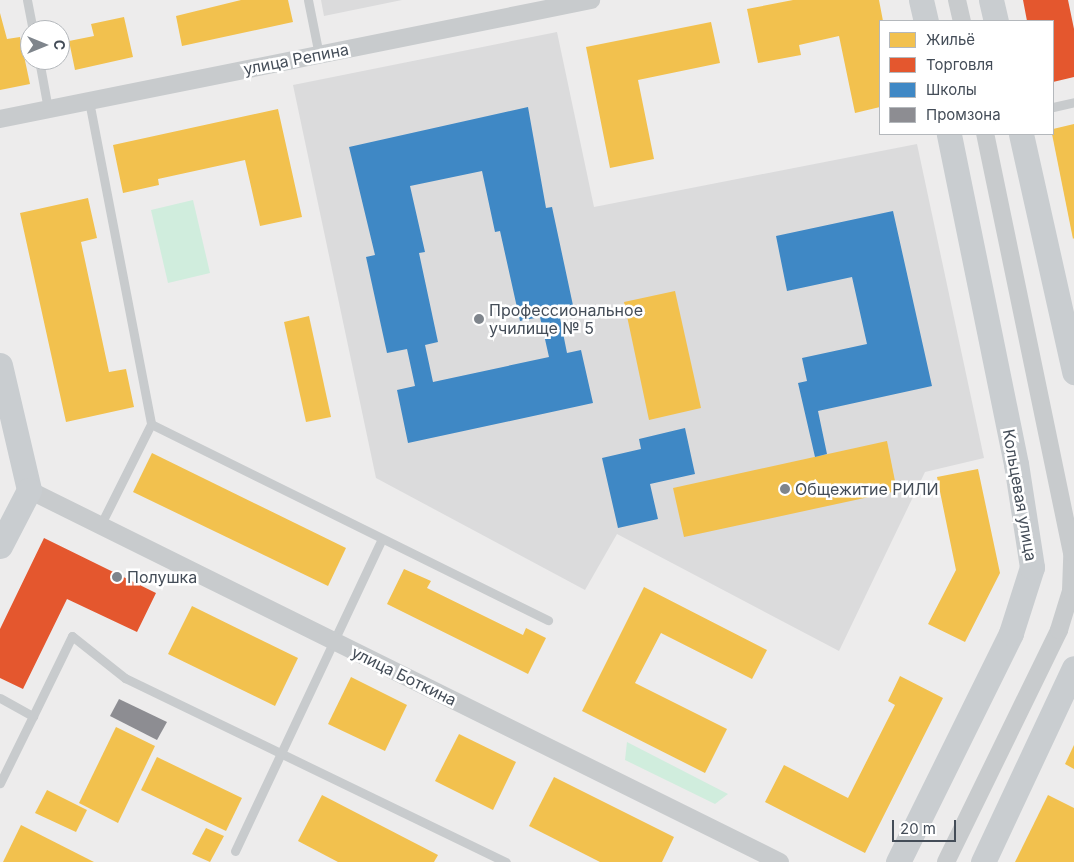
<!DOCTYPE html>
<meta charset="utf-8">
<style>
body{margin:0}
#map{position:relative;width:1074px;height:862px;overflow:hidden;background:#edecec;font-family:Inter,sans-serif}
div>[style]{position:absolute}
.education>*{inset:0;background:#dbdbdc}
.green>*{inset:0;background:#d0eddd}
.homes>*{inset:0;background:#f2c14e}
.shops>*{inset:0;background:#e4572e}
.schools>*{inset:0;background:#3f88c5}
.industry>*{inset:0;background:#8d8d92}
.lane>*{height:9px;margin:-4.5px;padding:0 4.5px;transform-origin:4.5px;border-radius:4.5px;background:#c8cbcd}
.street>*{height:18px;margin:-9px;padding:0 9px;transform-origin:9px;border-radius:9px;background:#c8cbcd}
.secondary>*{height:25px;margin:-12.5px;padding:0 12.5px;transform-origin:12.5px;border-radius:12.5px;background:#c9cdd0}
.dots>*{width:14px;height:14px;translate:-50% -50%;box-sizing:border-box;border:2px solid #fff;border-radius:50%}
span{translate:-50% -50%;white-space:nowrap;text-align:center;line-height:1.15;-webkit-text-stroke:5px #fff;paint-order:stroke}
.street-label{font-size:16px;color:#444d58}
.poi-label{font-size:16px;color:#444d58}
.left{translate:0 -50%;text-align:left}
.legend{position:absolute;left:879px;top:20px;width:175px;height:115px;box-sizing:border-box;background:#fff;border:1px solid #b4b8bc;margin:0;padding:6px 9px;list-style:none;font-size:15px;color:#444d58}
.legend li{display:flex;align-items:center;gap:10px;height:25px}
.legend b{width:25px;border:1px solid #b4b8bc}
.north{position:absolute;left:20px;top:20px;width:50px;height:50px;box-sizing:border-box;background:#fff;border:1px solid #b4b8bc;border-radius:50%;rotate:90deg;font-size:14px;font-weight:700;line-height:20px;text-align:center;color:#444d58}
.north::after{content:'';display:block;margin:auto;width:18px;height:22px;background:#7f858c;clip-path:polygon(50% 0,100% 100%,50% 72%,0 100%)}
.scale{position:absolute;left:892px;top:820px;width:64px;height:22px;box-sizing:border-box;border:2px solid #444d58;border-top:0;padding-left:6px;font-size:15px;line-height:18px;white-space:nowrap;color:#444d58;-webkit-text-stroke:4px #fff;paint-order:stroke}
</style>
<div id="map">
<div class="education">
<div style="clip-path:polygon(321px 0,402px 0,324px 16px)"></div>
<div style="clip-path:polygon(557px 32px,594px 207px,917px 144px,984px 458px,925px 472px,839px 651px,617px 534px,585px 590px,376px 478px,293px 85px)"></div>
</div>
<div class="green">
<div style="clip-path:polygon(193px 200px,210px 273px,168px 283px,151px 210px)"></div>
<div style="clip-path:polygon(627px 742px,728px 794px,715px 804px,625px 760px)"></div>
</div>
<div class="homes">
<div style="clip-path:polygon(241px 0,288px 0,293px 22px,182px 46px,176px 16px)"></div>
<div style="clip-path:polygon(793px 0,879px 0,883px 21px,880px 21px,880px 107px,855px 113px,839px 36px,799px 45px,801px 55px,758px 63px,747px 9px)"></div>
<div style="clip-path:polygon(0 13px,7px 39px,20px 37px,30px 84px,0 90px)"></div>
<div style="clip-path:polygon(124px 17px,133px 57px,75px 70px,69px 41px,94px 36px,91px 24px)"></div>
<div style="clip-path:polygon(711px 22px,720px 63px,638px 80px,654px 159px,610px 168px,586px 47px)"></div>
<div style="clip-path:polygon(278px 109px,302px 217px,260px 226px,245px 160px,158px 179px,159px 185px,123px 193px,113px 145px)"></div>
<div style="clip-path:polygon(1074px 124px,1074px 238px,1073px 239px,1052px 134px,1053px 129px)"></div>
<div style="clip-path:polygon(88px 198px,97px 238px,81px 242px,109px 372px,126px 369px,134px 407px,66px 422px,20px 213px)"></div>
<div style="clip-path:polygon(675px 291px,701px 408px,649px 420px,624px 302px)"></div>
<div style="clip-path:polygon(309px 316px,331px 417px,306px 422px,284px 322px)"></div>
<div style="clip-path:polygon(887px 441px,897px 491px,684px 537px,673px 488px)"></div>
<div style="clip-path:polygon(152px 453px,346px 548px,328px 586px,133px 492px)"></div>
<div style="clip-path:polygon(978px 469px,1000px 573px,965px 642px,928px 624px,956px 570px,937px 477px)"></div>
<div style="clip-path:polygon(404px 569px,431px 581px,427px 588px,523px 635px,526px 628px,546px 638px,528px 674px,387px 604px)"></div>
<div style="clip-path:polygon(644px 587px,767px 650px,752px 679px,661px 633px,635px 683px,727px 729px,705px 773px,582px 711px)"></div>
<div style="clip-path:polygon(192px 606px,298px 658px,275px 706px,168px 654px)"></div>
<div style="clip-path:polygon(900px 676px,943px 698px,865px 853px,765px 802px,784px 765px,848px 798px,895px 705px,888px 701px)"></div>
<div style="clip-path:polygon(351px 677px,407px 705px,385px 751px,328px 724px)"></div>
<div style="clip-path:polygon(116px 727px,155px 746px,118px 823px,79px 803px)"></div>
<div style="clip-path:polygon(459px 734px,516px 762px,493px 810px,435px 781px)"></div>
<div style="clip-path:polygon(1074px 745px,1074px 769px,1065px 764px)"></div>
<div style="clip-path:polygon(157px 757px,242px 798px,226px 831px,141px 790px)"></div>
<div style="clip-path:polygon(554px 777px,674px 837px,662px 862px,600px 862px,529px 826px)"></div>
<div style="clip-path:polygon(47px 790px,87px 810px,76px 832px,35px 813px)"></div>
<div style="clip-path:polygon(322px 795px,438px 855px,434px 862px,338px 862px,298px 841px)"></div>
<div style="clip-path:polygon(1048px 795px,1074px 808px,1074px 862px,1015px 862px)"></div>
<div style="clip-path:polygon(21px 825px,94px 862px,3px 862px)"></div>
<div style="clip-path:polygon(206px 828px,224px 836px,210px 862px,192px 854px)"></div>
</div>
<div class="shops">
<div style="clip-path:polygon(1023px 0,1068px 0,1074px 29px,1074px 77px,1053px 82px,1053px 21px,1027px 21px)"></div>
<div style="clip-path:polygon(44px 538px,156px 593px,137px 632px,67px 599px,23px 689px,0 678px,0 629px)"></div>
</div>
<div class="schools">
<div style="clip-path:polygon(evenodd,528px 107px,546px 208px,552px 207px,574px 310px,559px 313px,567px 353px,581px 350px,593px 403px,408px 443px,397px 390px,415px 386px,407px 349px,387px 353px,366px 257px,375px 255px,349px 147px,528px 107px,482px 171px,495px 232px,500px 231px,520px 321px,540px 317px,549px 357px,433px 382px,425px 345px,438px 342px,419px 253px,425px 252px,410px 186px,482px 171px)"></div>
<div style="clip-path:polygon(893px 211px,932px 386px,818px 411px,827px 454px,815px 457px,798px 383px,807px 381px,802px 358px,867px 344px,852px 277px,787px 291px,776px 236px)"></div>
<div style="clip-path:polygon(685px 428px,695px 474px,650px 484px,658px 519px,618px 528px,602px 458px,641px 449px,639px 439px)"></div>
</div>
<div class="industry">
<div style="clip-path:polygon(119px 699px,167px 722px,157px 740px,110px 716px)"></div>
</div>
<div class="lane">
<div style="left:27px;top:0;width:31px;rotate:79deg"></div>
<div style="left:308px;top:0;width:56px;rotate:78.7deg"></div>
<div style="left:39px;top:60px;width:50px;rotate:79.6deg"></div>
<div style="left:89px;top:101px;width:329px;rotate:79.1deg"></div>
<div style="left:1053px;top:107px;width:22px;rotate:-13deg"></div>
<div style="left:100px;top:526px;width:114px;rotate:-63.4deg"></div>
<div style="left:151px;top:424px;width:443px;rotate:26.3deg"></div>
<div style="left:0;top:698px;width:38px;rotate:29deg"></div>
<div style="left:33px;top:716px;width:75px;rotate:116.2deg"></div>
<div style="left:33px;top:716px;width:89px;rotate:-64deg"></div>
<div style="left:72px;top:636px;width:68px;rotate:38.4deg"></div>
<div style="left:125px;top:678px;width:423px;rotate:25.8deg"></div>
<div style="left:235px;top:851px;width:345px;rotate:-64.8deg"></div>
</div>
<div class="street">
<div style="left:957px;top:0;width:22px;rotate:77deg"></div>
<div style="left:0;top:119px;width:603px;rotate:-11.38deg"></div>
<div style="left:29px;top:490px;width:838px;rotate:26.35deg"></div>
<div style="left:946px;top:862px;width:258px;rotate:-64deg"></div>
<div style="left:1059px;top:630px;width:41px;rotate:-72.9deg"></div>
<div style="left:1071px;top:591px;width:38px;rotate:-88deg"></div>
<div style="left:1072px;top:553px;width:428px;rotate:-101.7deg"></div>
</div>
<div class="secondary">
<div style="left:921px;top:0;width:22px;rotate:77deg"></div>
<div style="left:991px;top:0;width:22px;rotate:77deg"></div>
<div style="left:1021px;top:134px;width:244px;rotate:77.4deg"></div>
<div style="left:0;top:365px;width:128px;rotate:76.9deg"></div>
<div style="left:29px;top:490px;width:63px;rotate:117.4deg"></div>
<div style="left:898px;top:862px;width:255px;rotate:-63.7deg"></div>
<div style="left:1011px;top:633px;width:69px;rotate:-72.3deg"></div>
<div style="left:1032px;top:567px;width:104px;rotate:-98.8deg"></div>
<div style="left:1016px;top:464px;width:337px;rotate:-101.5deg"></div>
<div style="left:983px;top:862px;width:214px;rotate:-64.9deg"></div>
</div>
<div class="dots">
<div style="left:479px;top:319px;background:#7f858c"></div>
<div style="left:785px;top:489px;background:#7f858c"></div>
<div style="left:117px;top:577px;background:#7f858c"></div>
</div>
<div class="street-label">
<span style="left:296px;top:59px;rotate:-11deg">улица Репина</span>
<span style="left:1020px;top:495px;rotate:80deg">Кольцевая улица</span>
<span style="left:404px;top:676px;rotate:26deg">улица Боткина</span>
</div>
<div class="poi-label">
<span class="left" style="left:489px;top:319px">Профессиональное<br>училище № 5</span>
<span class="left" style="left:795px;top:489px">Общежитие РИЛИ</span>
<span class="left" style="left:127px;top:577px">Полушка</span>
</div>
<ul class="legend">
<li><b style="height:14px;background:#f2c14e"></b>Жильё</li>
<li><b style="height:14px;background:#e4572e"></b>Торговля</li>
<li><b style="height:14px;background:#3f88c5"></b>Школы</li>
<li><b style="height:14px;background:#8d8d92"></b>Промзона</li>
</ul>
<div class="north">С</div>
<div class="scale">20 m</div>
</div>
